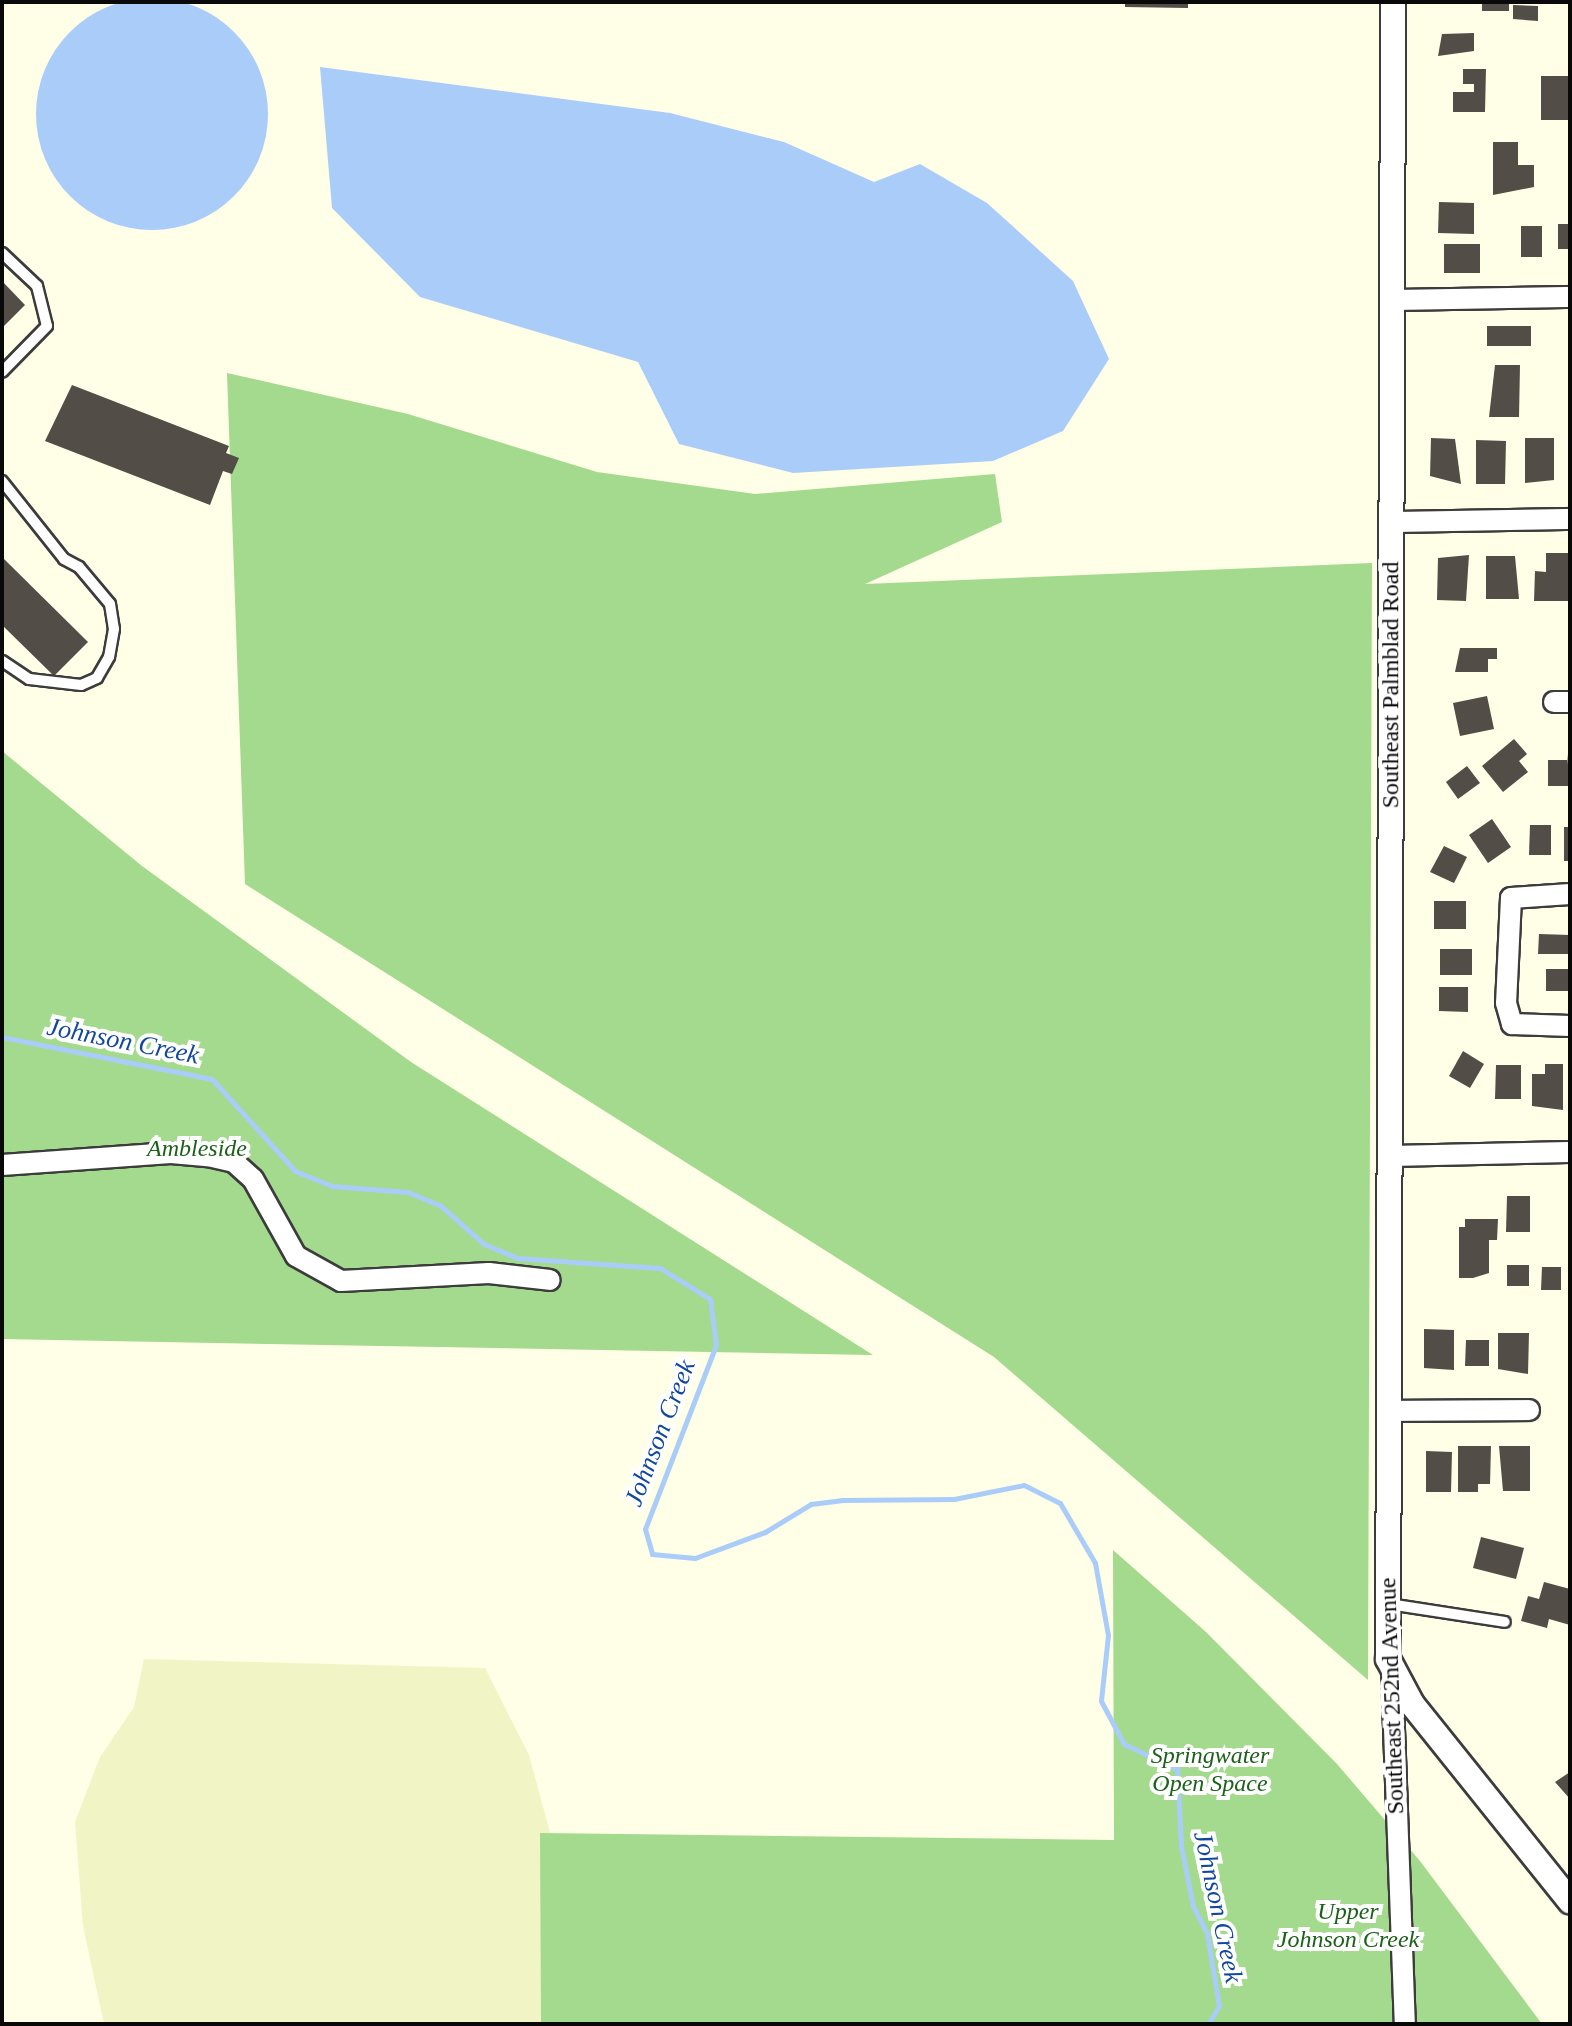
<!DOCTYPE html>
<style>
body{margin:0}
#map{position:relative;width:1572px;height:2026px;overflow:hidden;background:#fffee6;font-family:Georgia,serif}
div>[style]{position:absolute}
.farmland>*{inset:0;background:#f1f5c6}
.forest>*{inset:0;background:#a3da8e}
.water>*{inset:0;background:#a9cdf8}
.round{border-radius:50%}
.stream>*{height:5px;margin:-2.5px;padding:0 2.5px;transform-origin:2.5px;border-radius:2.5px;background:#a9cdf8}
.building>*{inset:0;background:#524d46}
.roads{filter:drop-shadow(2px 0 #3c3c3c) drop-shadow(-2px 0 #3c3c3c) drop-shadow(0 2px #3c3c3c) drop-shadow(0 -2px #3c3c3c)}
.service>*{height:10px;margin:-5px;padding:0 5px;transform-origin:5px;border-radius:5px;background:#fff}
.minor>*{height:20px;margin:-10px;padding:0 10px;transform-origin:10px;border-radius:10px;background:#fff}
.tertiary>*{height:24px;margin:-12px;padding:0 12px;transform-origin:12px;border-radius:12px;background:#fff}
span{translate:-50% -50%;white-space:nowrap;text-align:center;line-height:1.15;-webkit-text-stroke:8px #fff;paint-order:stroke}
.street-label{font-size:24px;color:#090909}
.park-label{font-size:24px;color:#1c6119;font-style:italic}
.water-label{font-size:26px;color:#11479d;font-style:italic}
.frame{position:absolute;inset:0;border:4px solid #090909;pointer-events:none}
</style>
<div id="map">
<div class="farmland">
<div style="clip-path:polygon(144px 1659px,485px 1668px,529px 1755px,567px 1895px,565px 2024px,104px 2024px,83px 1926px,75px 1822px,100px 1757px,134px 1707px)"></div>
</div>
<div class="forest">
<div style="clip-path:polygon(227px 373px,408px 414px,597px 472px,755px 494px,995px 474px,1002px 522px,865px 584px,1372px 563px,1368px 1680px,994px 1357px,245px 884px)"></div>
<div style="clip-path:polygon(2px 751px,142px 866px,411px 1062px,873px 1355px,2px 1339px)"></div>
<div style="clip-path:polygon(1113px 1550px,1206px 1632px,1337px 1764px,1420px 1861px,1542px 2024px,541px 2024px,540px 1833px,1114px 1840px)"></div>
</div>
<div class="water">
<div class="round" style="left:36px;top:-2px;width:232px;height:232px"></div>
<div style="clip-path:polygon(320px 67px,670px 113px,784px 142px,874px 182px,920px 164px,987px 203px,1073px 281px,1109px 359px,1063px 431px,993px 461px,793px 473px,679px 444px,638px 362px,420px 297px,332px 208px)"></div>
</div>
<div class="stream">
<div style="left:2px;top:1037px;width:214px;rotate:11.3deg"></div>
<div style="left:212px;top:1079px;width:124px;rotate:47.9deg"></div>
<div style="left:295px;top:1171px;width:40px;rotate:22deg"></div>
<div style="left:332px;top:1186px;width:76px;rotate:4.5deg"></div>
<div style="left:408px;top:1192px;width:36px;rotate:23deg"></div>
<div style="left:441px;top:1206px;width:57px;rotate:41.5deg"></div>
<div style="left:484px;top:1244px;width:36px;rotate:23deg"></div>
<div style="left:517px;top:1258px;width:143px;rotate:4deg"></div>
<div style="left:660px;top:1268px;width:59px;rotate:31.8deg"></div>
<div style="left:710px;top:1299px;width:46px;rotate:82.6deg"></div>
<div style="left:716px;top:1345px;width:197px;rotate:111.1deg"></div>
<div style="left:645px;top:1529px;width:26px;rotate:74deg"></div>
<div style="left:652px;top:1554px;width:43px;rotate:5.3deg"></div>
<div style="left:695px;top:1558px;width:75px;rotate:-20.4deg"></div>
<div style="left:765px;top:1532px;width:54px;rotate:-31.3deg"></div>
<div style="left:811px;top:1504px;width:32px;rotate:-7deg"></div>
<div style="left:843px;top:1500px;width:111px;rotate:-0.5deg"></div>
<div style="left:954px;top:1499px;width:71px;rotate:-11.3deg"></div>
<div style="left:1024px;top:1485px;width:40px;rotate:26.6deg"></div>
<div style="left:1060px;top:1503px;width:69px;rotate:59.7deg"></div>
<div style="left:1095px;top:1563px;width:73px;rotate:79.8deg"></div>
<div style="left:1108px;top:1635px;width:66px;rotate:96.1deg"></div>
<div style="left:1101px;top:1701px;width:49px;rotate:61.9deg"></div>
<div style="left:1124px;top:1744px;width:59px;rotate:25.3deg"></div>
<div style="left:1177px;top:1769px;width:77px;rotate:87deg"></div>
<div style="left:1181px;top:1846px;width:61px;rotate:78.7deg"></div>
<div style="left:1193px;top:1906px;width:31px;rotate:63deg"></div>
<div style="left:1207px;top:1934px;width:73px;rotate:80.5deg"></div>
<div style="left:1219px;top:2006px;width:21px;rotate:121deg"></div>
</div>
<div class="building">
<div style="clip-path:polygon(1125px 2px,1188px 2px,1188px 8px,1125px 7px)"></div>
<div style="clip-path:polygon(1482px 2px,1509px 2px,1509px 11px,1482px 11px)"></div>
<div style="clip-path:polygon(1513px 5px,1538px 6px,1538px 21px,1513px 19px)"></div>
<div style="clip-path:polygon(1474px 33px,1474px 51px,1438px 56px,1442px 34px)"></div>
<div style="clip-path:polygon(1463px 69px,1486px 69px,1485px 112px,1453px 112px,1453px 92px,1474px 92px,1474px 84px,1463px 84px)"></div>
<div style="clip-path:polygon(1541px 76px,1570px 76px,1570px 120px,1541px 120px)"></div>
<div style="clip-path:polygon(1493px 142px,1518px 142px,1518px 165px,1534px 165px,1534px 187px,1493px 195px)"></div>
<div style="clip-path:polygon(1439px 202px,1474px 203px,1474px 234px,1438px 233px)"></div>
<div style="clip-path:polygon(1558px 224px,1570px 224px,1570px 249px,1558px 249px)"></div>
<div style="clip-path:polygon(1521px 226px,1542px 226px,1542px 257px,1521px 257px)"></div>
<div style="clip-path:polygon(1444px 244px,1480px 244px,1480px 273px,1444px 273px)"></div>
<div style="clip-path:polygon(2px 281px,25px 305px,2px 328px)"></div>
<div style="clip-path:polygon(1487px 326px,1531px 326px,1531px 346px,1487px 346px)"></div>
<div style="clip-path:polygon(1495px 365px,1520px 365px,1519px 417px,1489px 417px)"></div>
<div style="clip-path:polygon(72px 385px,229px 446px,226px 453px,239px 458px,232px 474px,223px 471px,210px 505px,45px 441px)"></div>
<div style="clip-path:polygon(1431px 438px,1455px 439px,1461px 484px,1430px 476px)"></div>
<div style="clip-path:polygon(1525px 438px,1554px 438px,1554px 480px,1525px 483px)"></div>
<div style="clip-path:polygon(1476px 440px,1506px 441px,1505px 484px,1476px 484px)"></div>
<div style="clip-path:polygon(1546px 553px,1568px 553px,1568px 601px,1534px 601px,1535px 571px,1546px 572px)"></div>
<div style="clip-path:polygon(1469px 555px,1466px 601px,1437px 600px,1438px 558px)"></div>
<div style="clip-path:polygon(1486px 556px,1515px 556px,1519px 599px,1486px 599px)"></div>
<div style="clip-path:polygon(2px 557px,88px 642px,54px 676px,2px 625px)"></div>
<div style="clip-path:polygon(1460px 648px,1497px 648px,1497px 659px,1488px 659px,1488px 672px,1455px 672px)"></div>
<div style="clip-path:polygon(1487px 696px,1494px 729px,1460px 736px,1453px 703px)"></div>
<div style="clip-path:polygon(1514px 739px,1527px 754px,1519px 761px,1528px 772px,1503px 792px,1482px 766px)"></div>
<div style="clip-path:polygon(1567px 754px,1570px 786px,1548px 786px,1548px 760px,1567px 760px)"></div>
<div style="clip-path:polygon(1467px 766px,1480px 783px,1458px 799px,1446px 782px)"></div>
<div style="clip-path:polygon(1492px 819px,1511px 847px,1488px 863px,1469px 835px)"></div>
<div style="clip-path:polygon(1530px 825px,1551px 825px,1551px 855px,1529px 855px)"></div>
<div style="clip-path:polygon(1564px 827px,1570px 827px,1570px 861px,1564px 861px)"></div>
<div style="clip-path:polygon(1444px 846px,1467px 857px,1454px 883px,1430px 872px)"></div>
<div style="clip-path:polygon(1434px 901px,1466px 901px,1466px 929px,1434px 929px)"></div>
<div style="clip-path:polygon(1539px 934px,1570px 935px,1570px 954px,1538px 954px)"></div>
<div style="clip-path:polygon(1440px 949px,1472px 949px,1472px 975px,1440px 975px)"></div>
<div style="clip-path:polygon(1546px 969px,1570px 969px,1570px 991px,1546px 991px)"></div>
<div style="clip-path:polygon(1439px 987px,1468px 987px,1468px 1012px,1439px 1011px)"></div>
<div style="clip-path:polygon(1463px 1051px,1484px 1064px,1470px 1088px,1449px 1076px)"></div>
<div style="clip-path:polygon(1545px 1064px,1563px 1064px,1563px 1110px,1532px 1106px,1532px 1074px,1545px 1074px)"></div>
<div style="clip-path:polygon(1496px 1065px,1521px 1065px,1521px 1099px,1495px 1099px)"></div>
<div style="clip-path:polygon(1507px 1196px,1530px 1196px,1530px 1232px,1506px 1232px)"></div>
<div style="clip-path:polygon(1465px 1219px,1498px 1219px,1497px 1240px,1489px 1240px,1489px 1273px,1473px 1278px,1459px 1278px,1459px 1227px,1465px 1227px)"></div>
<div style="clip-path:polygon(1507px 1265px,1529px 1265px,1529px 1286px,1507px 1286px)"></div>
<div style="clip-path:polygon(1542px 1267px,1561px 1267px,1561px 1290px,1541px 1290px)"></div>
<div style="clip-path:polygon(1424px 1329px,1454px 1330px,1454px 1370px,1424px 1368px)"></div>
<div style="clip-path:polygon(1498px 1333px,1529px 1333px,1528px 1374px,1498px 1369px)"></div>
<div style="clip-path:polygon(1466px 1340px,1489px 1340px,1489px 1366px,1465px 1366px)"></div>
<div style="clip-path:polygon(1458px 1446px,1491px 1446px,1490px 1484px,1478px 1484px,1478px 1492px,1458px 1492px)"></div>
<div style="clip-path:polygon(1499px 1446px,1530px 1446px,1530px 1491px,1503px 1491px)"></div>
<div style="clip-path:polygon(1426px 1451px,1452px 1452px,1451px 1492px,1426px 1492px)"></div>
<div style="clip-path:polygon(1481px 1537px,1524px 1548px,1516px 1579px,1473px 1568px)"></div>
<div style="clip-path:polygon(1544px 1582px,1570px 1589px,1570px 1625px,1549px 1619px,1547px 1628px,1521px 1621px,1528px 1596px,1539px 1599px)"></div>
<div style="clip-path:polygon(1570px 1772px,1570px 1799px,1555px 1782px)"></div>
</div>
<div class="roads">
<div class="service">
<div style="left:2px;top:253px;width:48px;rotate:43.3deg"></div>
<div style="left:37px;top:286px;width:41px;rotate:76deg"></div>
<div style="left:47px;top:326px;width:64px;rotate:134.4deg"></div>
<div style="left:2px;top:481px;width:100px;rotate:51.5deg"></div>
<div style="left:64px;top:559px;width:17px;rotate:28deg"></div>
<div style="left:79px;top:567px;width:48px;rotate:50deg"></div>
<div style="left:110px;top:604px;width:25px;rotate:81deg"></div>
<div style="left:114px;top:629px;width:28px;rotate:100deg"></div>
<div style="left:109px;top:657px;width:24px;rotate:120deg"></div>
<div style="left:97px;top:678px;width:17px;rotate:156deg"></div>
<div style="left:81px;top:685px;width:52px;rotate:-173.4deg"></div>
<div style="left:29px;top:679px;width:32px;rotate:-146deg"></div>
<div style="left:1389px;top:1604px;width:117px;rotate:8.8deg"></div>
</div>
<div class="minor">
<div style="left:1391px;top:300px;width:179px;rotate:-1deg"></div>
<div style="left:1391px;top:522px;width:179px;rotate:-1deg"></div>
<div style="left:1554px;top:702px;width:16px"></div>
<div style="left:1570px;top:894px;width:59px;rotate:176.1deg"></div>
<div style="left:1511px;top:898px;width:105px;rotate:92.7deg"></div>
<div style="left:1506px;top:1003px;width:22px;rotate:74deg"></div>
<div style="left:1512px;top:1024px;width:58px;rotate:2deg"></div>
<div style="left:1390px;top:1156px;width:180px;rotate:-1.3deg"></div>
<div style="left:2px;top:1165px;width:169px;rotate:-4.1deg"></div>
<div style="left:171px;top:1153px;width:37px;rotate:5deg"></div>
<div style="left:208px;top:1156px;width:27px;rotate:13deg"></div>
<div style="left:234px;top:1162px;width:25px;rotate:42deg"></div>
<div style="left:253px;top:1179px;width:88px;rotate:60.8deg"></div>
<div style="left:296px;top:1256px;width:51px;rotate:29.1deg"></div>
<div style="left:341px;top:1281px;width:148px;rotate:-3.1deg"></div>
<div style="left:489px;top:1273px;width:61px;rotate:6.5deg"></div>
<div style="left:1387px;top:1411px;width:142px;rotate:-0.4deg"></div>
<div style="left:1392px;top:1674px;width:350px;rotate:87.9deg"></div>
</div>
<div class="tertiary">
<div style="left:1393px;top:2px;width:1657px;rotate:90.17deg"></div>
<div style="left:1388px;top:1659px;width:51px;rotate:61.9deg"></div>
<div style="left:1412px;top:1704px;width:253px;rotate:51.3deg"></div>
</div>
</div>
<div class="street-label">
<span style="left:1391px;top:685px;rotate:-90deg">Southeast Palmblad Road</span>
<span style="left:1392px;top:1696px;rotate:-92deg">Southeast 252nd Avenue</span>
</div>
<div class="park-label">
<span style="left:197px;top:1149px">Ambleside</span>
<span style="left:1210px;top:1770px">Springwater<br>Open Space</span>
<span style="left:1348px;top:1926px">Upper<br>Johnson Creek</span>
</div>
<div class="water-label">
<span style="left:123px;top:1041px;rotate:11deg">Johnson Creek</span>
<span style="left:660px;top:1433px;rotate:-69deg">Johnson Creek</span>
<span style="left:1218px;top:1907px;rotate:78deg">Johnson Creek</span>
</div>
<div class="frame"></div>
</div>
